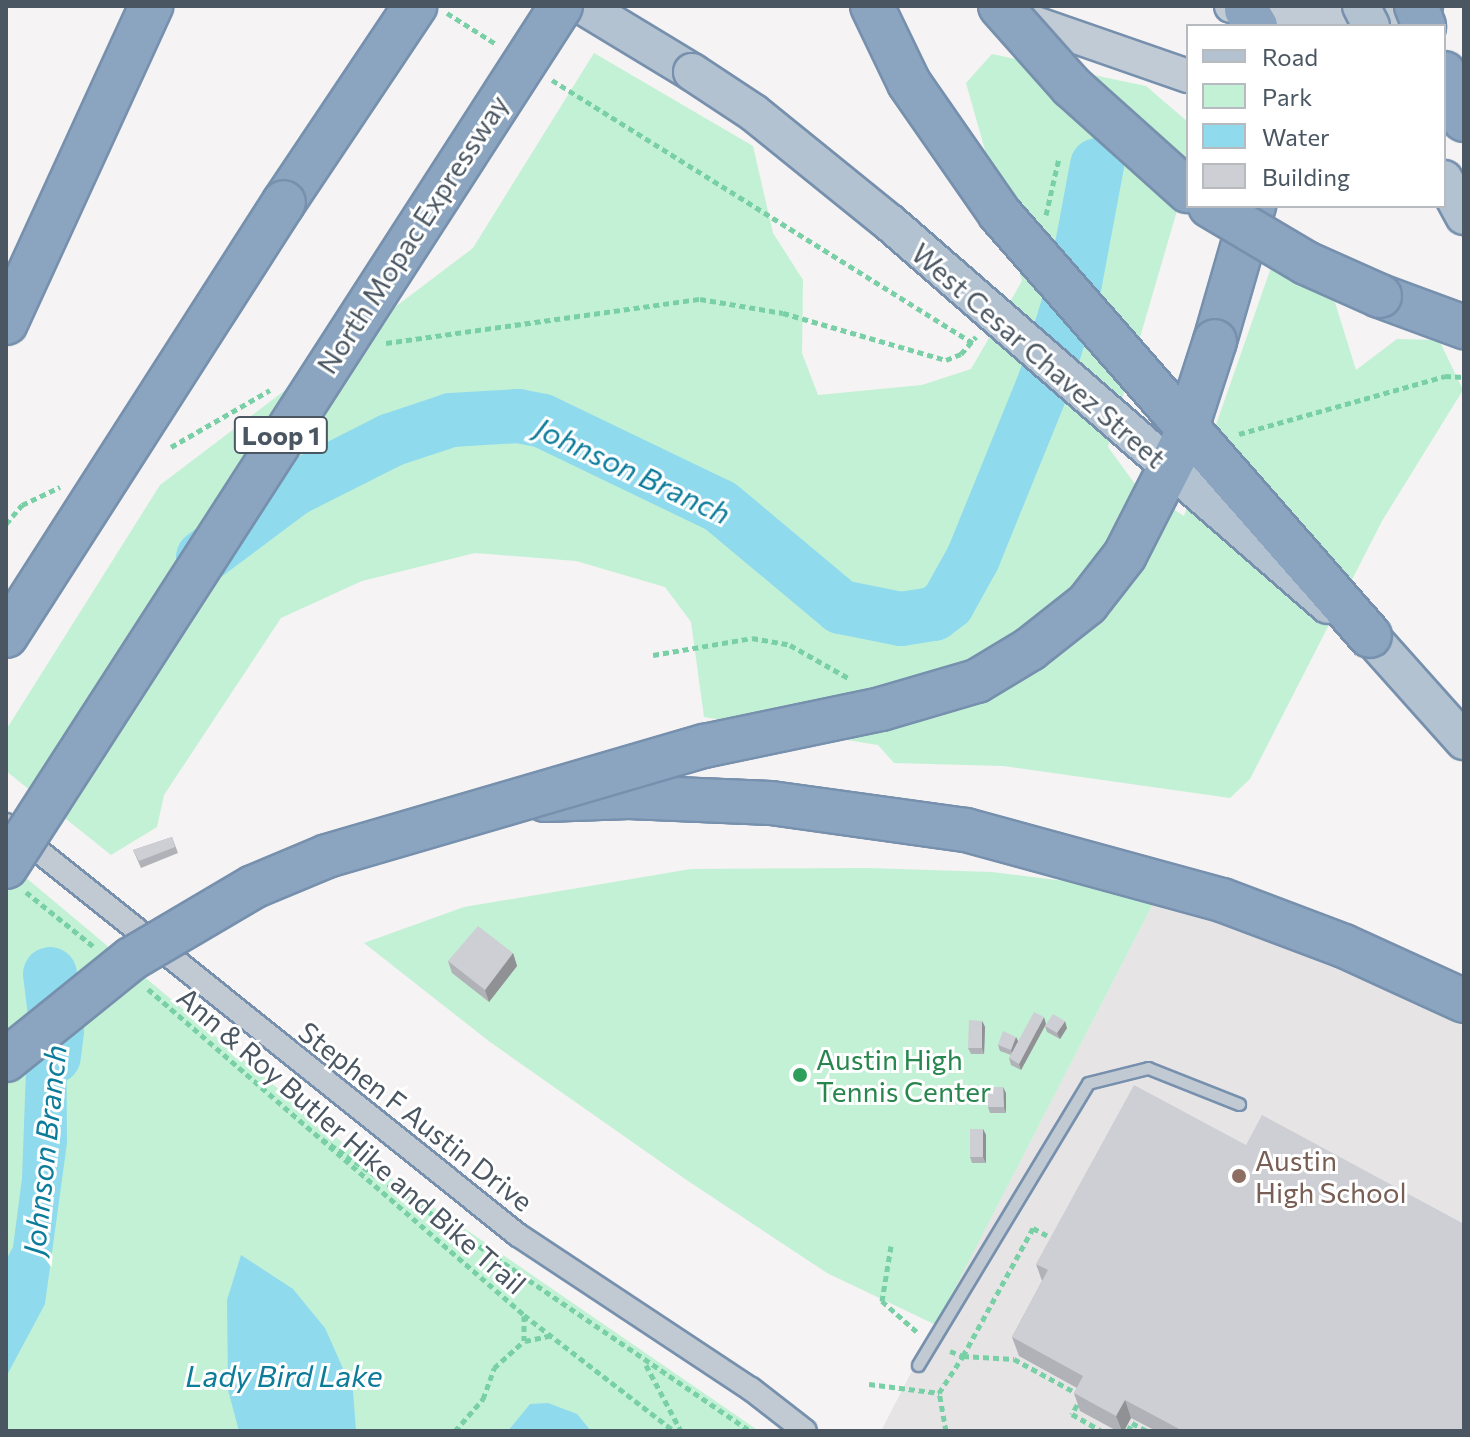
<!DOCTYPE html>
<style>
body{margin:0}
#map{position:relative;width:1470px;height:1437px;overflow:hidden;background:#f5f3f3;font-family:Commissioner,sans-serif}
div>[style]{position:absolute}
.education>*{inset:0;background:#e6e4e5}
.green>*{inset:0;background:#c3f1d5}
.water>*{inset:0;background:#90daee}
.river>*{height:54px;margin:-27px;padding:0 27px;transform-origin:27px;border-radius:27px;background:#90daee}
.path>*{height:5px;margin-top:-2.5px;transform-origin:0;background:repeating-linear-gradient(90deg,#7ad0a6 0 6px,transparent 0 10px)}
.roads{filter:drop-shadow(2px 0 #7690ad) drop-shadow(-2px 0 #7690ad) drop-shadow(0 2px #7690ad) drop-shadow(0 -2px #7690ad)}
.service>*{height:11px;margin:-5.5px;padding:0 5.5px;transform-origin:5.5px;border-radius:5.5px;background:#c1cad2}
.minor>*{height:22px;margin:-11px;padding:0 11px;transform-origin:11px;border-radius:11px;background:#c1cad2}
.secondary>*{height:32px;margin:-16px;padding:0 16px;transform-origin:16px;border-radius:16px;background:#c1cbd6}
.primary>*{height:36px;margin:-18px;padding:0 18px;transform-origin:18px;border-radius:18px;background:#b3c2d1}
.motorway>*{height:42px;margin:-21px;padding:0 21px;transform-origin:21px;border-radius:21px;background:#8ba5c1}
.bridges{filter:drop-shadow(2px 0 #7690ad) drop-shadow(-2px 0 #7690ad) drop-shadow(0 2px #7690ad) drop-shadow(0 -2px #7690ad)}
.primary-bridge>*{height:36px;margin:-18px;padding:0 18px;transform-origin:18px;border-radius:18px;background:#b3c2d1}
.motorway-bridge>*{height:42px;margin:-21px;padding:0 21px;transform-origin:21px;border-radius:21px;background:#8ba5c1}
.wall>*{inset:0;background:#b0b2b7}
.shaded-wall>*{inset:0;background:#909195}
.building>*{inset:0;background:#cdcfd5}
.dots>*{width:22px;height:22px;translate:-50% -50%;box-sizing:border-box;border:4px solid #fff;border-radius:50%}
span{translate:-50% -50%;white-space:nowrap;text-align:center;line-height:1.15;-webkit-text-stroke:6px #fff;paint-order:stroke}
.shield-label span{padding:2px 6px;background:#fff;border:2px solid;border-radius:6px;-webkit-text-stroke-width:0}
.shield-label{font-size:26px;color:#4a5661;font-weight:700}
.street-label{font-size:28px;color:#4a5661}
.leisure-label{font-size:28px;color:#27864d}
.left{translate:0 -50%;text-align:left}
.education-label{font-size:28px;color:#785e54}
.water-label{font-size:30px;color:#0c7c9b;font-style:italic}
.frame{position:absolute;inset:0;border:8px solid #4a5661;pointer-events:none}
.legend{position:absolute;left:1186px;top:24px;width:260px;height:184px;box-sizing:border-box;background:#fff;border:2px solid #b7bbc0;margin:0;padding:10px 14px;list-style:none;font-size:24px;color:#4a5661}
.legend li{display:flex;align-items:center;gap:16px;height:40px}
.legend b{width:40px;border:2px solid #b7bbc0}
</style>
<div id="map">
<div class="education">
<div style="clip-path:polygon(1155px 900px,1390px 987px,1464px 1026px,1464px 1431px,881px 1431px)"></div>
</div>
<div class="green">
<div style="clip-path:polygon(594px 53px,753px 146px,773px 233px,803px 280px,802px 353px,818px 395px,922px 385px,971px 369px,1022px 281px,966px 83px,992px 54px,1146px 86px,1188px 122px,1188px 173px,1108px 447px,1135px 484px,1184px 516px,1273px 262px,1333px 296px,1356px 370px,1397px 339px,1439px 340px,1463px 390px,1382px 521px,1250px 779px,1230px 798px,1003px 766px,894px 763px,878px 745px,704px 717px,691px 622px,665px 587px,576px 561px,475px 553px,362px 581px,281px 618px,164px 795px,157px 827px,111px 855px,6px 771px,6px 730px,160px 485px,473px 248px)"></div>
<div style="clip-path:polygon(6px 861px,356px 1154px,759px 1431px,6px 1431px)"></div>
<div style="clip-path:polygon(868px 868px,992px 872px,1098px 885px,1155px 900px,936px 1325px,827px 1273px,688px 1181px,490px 1042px,364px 943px,464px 907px,691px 869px)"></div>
</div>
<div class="water">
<div style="clip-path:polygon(43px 984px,66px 987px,67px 1143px,45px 1304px,6px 1377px,6px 1260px,13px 1247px,22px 1178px,28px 1016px)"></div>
<div style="clip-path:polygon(241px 1255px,293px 1289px,325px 1328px,353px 1391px,356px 1431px,239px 1431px,228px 1390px,227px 1300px)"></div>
<div style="clip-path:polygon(548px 1403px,577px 1414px,591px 1431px,508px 1431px,530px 1404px)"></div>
</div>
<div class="river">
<div style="left:203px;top:557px;width:114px;rotate:-36.8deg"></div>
<div style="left:294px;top:489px;width:109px;rotate:-26.8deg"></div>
<div style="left:391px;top:440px;width:63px;rotate:-18.4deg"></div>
<div style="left:451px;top:420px;width:67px;rotate:-3.4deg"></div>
<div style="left:518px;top:416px;width:25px;rotate:11deg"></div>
<div style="left:543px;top:421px;width:196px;rotate:25.7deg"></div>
<div style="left:720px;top:506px;width:158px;rotate:39.9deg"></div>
<div style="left:841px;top:607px;width:61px;rotate:11.3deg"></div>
<div style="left:901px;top:619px;width:33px;rotate:-9deg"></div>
<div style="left:934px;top:614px;width:18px;rotate:-38deg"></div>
<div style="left:948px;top:603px;width:51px;rotate:-60.9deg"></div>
<div style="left:973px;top:558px;width:194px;rotate:-67.9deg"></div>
<div style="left:1046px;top:378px;width:99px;rotate:-73deg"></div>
<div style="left:1075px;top:283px;width:120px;rotate:-79.4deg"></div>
<div style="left:50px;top:974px;width:57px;rotate:83deg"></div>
<div style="left:57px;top:1031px;width:26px;rotate:97deg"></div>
</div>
<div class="path">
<div style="left:447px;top:13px;width:58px;rotate:32.3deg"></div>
<div style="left:552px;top:80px;width:498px;rotate:32deg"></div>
<div style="left:1046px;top:215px;width:58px;rotate:-77.2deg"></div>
<div style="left:386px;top:343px;width:317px;rotate:-8deg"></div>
<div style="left:700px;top:299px;width:84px;rotate:9.6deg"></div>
<div style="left:783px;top:313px;width:170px;rotate:16.1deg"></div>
<div style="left:946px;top:360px;width:16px;rotate:-22deg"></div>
<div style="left:961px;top:354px;width:23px;rotate:-49deg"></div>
<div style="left:1239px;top:434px;width:214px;rotate:-15.7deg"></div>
<div style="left:1445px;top:376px;width:19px;rotate:3deg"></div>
<div style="left:171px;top:447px;width:114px;rotate:-29.9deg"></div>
<div style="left:6px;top:524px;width:25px;rotate:-50deg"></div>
<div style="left:22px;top:505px;width:42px;rotate:-25.3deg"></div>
<div style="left:653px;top:655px;width:100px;rotate:-9.7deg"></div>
<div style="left:752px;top:638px;width:39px;rotate:10deg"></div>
<div style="left:790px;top:645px;width:69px;rotate:29.5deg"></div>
<div style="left:26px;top:892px;width:86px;rotate:38.9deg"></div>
<div style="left:148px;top:989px;width:498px;rotate:40.9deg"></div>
<div style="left:524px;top:1315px;width:190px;rotate:37.7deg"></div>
<div style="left:322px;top:1139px;width:518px;rotate:34.3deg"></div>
<div style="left:891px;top:1246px;width:56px;rotate:99.3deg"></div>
<div style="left:882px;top:1301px;width:47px;rotate:41.5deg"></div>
<div style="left:525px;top:1341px;width:25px;rotate:-12deg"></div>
<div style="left:950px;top:1351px;width:14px;rotate:21deg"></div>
<div style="left:963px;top:1356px;width:146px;rotate:-61.3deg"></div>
<div style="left:1033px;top:1228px;width:26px;rotate:28deg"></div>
<div style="left:646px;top:1365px;width:75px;rotate:62.1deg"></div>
<div style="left:869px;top:1384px;width:71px;rotate:7.3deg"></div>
<div style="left:455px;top:1431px;width:43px;rotate:-48.8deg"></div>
<div style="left:483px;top:1399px;width:33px;rotate:-70deg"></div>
<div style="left:494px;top:1368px;width:40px;rotate:-42deg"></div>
<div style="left:524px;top:1341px;width:25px;rotate:-90deg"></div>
<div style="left:946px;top:1431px;width:39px;rotate:-100deg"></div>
<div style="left:939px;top:1393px;width:44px;rotate:-57deg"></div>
<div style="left:963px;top:1356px;width:51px;rotate:3.4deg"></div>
<div style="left:1014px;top:1359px;width:77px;rotate:28.6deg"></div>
<div style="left:1082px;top:1396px;width:21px;rotate:119deg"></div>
<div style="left:1072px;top:1414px;width:34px;rotate:30deg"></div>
<div style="left:1128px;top:1431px;width:9px;rotate:-63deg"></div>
<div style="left:1132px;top:1423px;width:17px;rotate:28deg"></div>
</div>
<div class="roads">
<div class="service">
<div style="left:918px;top:1365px;width:329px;rotate:-58.9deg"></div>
<div style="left:1088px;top:1083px;width:62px;rotate:-14deg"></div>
<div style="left:1148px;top:1068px;width:98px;rotate:21.6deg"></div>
</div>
<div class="minor">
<div style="left:6px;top:825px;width:656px;rotate:38.69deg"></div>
<div style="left:518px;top:1235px;width:279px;rotate:33.5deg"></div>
<div style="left:751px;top:1389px;width:68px;rotate:37.9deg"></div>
</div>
<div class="secondary">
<div style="left:1231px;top:6px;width:119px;rotate:5.3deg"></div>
<div style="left:1349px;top:17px;width:78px;rotate:-8.1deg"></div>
<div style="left:1004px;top:12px;width:195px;rotate:19.2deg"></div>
</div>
<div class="primary">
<div style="left:583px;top:6px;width:127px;rotate:31.2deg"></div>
<div style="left:1370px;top:636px;width:141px;rotate:48.2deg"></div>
</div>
<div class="motorway">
<div style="left:1246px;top:10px;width:19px;rotate:58deg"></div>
<div style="left:1444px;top:73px;width:51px;rotate:66.9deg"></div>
<div style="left:284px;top:202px;width:236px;rotate:-56.2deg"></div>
<div style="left:1380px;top:296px;width:90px;rotate:20.3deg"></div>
<div style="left:6px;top:323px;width:349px;rotate:-65.4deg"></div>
<div style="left:1215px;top:341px;width:141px;rotate:-73.9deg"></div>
<div style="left:545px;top:800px;width:84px;rotate:-2deg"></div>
<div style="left:629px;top:797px;width:142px;rotate:2.4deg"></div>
<div style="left:771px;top:803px;width:197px;rotate:7.9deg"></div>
<div style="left:966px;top:830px;width:265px;rotate:15.3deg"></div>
<div style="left:1222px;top:900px;width:130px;rotate:20.7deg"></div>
<div style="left:1344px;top:946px;width:132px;rotate:24.6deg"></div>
</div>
</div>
<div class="bridges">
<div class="primary-bridge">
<div style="left:1361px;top:6px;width:22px;rotate:63deg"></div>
<div style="left:692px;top:72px;width:74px;rotate:33.5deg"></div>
<div style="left:754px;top:113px;width:175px;rotate:39deg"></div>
<div style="left:890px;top:223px;width:581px;rotate:41.09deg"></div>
<div style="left:1444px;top:179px;width:42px;rotate:61.6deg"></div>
</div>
<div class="motorway-bridge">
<div style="left:872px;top:6px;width:85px;rotate:64.3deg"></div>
<div style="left:909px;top:83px;width:160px;rotate:55.2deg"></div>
<div style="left:1000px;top:214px;width:561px;rotate:48.76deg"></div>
<div style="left:1000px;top:6px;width:108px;rotate:48.4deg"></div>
<div style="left:1072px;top:87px;width:156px;rotate:41.9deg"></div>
<div style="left:1416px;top:6px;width:22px;rotate:68deg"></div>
<div style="left:1210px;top:206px;width:112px;rotate:30.7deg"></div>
<div style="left:1306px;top:263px;width:81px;rotate:24deg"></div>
<div style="left:6px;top:636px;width:515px;rotate:-57.36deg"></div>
<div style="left:6px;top:867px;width:1024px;rotate:-57.19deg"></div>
<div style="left:6px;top:1060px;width:161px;rotate:-38.9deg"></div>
<div style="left:131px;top:959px;width:142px;rotate:-30.5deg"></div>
<div style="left:253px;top:887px;width:80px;rotate:-22.7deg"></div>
<div style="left:327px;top:856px;width:393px;rotate:-16.3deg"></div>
<div style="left:704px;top:746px;width:181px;rotate:-11.8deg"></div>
<div style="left:881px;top:709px;width:100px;rotate:-16.3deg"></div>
<div style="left:977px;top:681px;width:62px;rotate:-31.1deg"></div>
<div style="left:1030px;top:649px;width:73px;rotate:-38.3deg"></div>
<div style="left:1087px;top:604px;width:62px;rotate:-52.2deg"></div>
<div style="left:1125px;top:555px;width:126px;rotate:-63deg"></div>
<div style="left:1182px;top:443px;width:107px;rotate:-72.1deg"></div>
</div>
</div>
<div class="wall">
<div style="clip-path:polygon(172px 837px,178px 853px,141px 868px,133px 850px)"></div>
<div style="clip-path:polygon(513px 953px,517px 966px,489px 1002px,452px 973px,448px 961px)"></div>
<div style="clip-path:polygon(982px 1021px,985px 1027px,984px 1054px,971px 1054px,968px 1048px)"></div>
<div style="clip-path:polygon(1046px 1024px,1021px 1070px,1011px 1065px,1009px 1058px,1011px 1055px,1000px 1051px,998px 1045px,1016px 1037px,1018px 1042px)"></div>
<div style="clip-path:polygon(1045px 1026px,1067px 1028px,1060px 1039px,1047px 1032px)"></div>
<div style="clip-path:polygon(1006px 1093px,1006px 1113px,990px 1113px,988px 1107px)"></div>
<div style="clip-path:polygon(983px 1129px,986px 1135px,986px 1163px,972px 1163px,970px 1157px)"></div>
<div style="clip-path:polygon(1036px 1264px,1464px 1431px,1156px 1431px,1131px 1418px,1124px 1431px,1117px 1431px,1080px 1411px,1074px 1393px,1077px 1388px,1019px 1356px,1012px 1337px,1042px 1281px)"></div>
</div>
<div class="shaded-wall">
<div style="clip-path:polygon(513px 953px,517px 966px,489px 1002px,485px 990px)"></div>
<div style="clip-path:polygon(1044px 1017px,1046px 1024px,1021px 1070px,1019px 1064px)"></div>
<div style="clip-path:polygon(982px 1021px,985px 1027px,984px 1054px,982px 1048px)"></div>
<div style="clip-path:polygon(1065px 1021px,1067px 1028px,1060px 1039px,1057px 1033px)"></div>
<div style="clip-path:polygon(1016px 1037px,1019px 1043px,1013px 1056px,1011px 1050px)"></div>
<div style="clip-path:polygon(1003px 1087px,1006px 1093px,1006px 1113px,1004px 1107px)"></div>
<div style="clip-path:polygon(983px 1129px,986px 1135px,986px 1163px,983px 1157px)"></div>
<div style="clip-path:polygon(1125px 1400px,1131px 1418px,1124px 1431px,1122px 1431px,1116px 1416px)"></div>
</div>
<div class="building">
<div style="clip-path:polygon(172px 837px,175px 847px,139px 861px,133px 850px)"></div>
<div style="clip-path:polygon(478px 926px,513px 953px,485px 990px,448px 961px)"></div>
<div style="clip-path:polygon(1034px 1012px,1044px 1017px,1019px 1064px,1009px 1058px)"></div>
<div style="clip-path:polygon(1053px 1014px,1065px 1021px,1057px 1033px,1045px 1026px)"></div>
<div style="clip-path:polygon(969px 1020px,982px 1021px,982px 1048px,968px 1048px)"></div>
<div style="clip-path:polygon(1003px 1031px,1016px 1037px,1011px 1050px,998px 1045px)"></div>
<div style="clip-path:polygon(1134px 1085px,1246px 1145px,1262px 1115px,1464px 1224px,1464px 1431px,1183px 1431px,1125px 1400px,1116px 1416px,1074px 1393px,1083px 1376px,1012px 1337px,1048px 1270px,1036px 1264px)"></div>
<div style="clip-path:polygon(987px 1087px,1003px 1087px,1004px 1107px,988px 1107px)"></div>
<div style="clip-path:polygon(970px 1129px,983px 1129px,983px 1157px,970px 1157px)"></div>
</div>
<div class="dots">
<div style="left:800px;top:1075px;background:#2e9e5b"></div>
<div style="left:1239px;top:1176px;background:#8d6e63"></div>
</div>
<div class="shield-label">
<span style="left:281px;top:435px">Loop 1</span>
</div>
<div class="street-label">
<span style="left:412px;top:234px;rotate:-57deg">North Mopac Expressway</span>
<span style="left:1039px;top:355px;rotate:41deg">West Cesar Chavez Street</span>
<span style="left:416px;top:1116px;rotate:38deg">Stephen F Austin Drive</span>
<span style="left:352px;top:1140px;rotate:41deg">Ann &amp; Roy Butler Hike and Bike Trail</span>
</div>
<div class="leisure-label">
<span class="left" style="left:816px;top:1075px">Austin High<br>Tennis Center</span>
</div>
<div class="education-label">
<span class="left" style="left:1255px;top:1176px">Austin<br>High School</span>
</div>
<div class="water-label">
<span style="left:633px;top:470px;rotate:25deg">Johnson Branch</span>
<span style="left:44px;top:1150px;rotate:-84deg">Johnson Branch</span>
<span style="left:284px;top:1375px">Lady Bird Lake</span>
</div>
<div class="frame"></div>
<ul class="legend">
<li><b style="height:10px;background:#b3c2d1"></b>Road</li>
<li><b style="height:22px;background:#c3f1d5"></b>Park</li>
<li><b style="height:22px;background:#90daee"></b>Water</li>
<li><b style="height:22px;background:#cdcfd5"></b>Building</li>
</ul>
</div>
